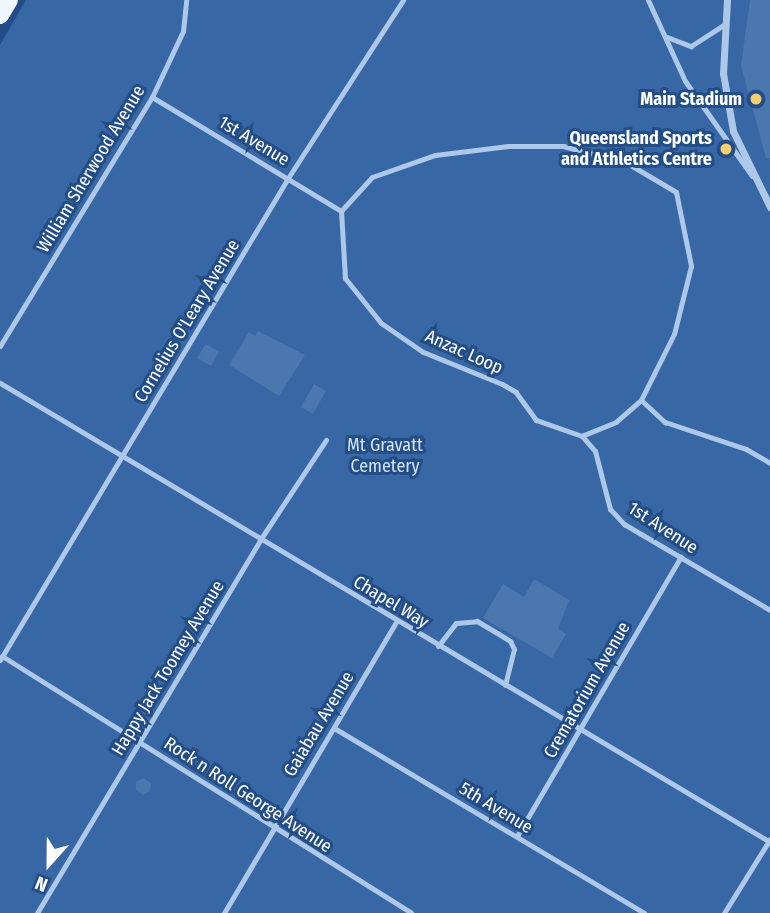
<!DOCTYPE html>
<style>
body{margin:0}
#map{position:relative;width:770px;height:913px;overflow:hidden;background:#234d87;font-family:"Fira Sans Condensed",sans-serif}
div>[style]{position:absolute}
.green>*{inset:0;background:#3767a4}
.building>*{inset:0;background:#4b77af}
.lane>*{height:5px;margin:-2.5px;padding:0 2.5px;transform-origin:2.5px;border-radius:2.5px;background:#aec8e9}
.street>*{height:7px;margin:-3.5px;padding:0 3.5px;transform-origin:3.5px;border-radius:3.5px;background:#aec8e9}
.primary>*{height:18px;margin:-9px;padding:0 9px;transform-origin:9px;border-radius:9px;background:#f1f6fe}
.dots>*{width:19px;height:19px;translate:-50% -50%;box-sizing:border-box;border:4px solid #234d87;border-radius:50%}
span{translate:-50% -50%;white-space:nowrap;text-align:center;line-height:1.15;-webkit-text-stroke:6px #234d87;paint-order:stroke}
.poi-label{font-size:18px;color:#fff;font-weight:700}
.right{translate:-100% -50%;text-align:right}
.street-label{font-size:18px;color:#fff}
.park-label{font-size:18px;color:#d2e3f7}
.north{position:absolute;left:14px;top:829px;width:70px;height:70px;-webkit-text-stroke:5px #234d87;paint-order:stroke;rotate:201deg;font-size:19px;font-weight:700;line-height:28px;text-align:center;color:#fff}
.north::after{content:'';display:block;margin:auto;width:24px;height:32px;background:#fff;clip-path:polygon(50% 0,100% 100%,50% 72%,0 100%)}
</style>
<div id="map">
<div class="green">
<div style="clip-path:polygon(26px 0,770px 0,770px 913px,0 913px,0 45px)"></div>
</div>
<div class="building">
<div style="clip-path:polygon(750px 0,770px 0,770px 158px,766px 158px,741px 66px)"></div>
<div style="clip-path:polygon(258px 331px,305px 355px,279px 396px,229px 365px,249px 332px,255px 336px)"></div>
<div style="clip-path:polygon(206px 344px,219px 352px,211px 366px,197px 358px)"></div>
<div style="clip-path:polygon(314px 384px,326px 391px,313px 414px,301px 407px)"></div>
<div style="clip-path:polygon(534px 579px,569px 600px,558px 629px,566px 634px,552px 658px,483px 618px,503px 584px,524px 597px)"></div>
<div style="clip-path:polygon(143px 778px,151px 783px,150px 791px,143px 795px,136px 790px,136px 782px)"></div>
</div>
<div class="lane">
<div style="left:648px;top:0;width:89px;rotate:65.4deg"></div>
<div style="left:685px;top:81px;width:116px;rotate:54.8deg"></div>
<div style="left:667px;top:37px;width:26px;rotate:21deg"></div>
<div style="left:691px;top:46px;width:38px;rotate:-33deg"></div>
<div style="left:152px;top:97px;width:221px;rotate:31.1deg"></div>
<div style="left:508px;top:146px;width:55px"></div>
<div style="left:563px;top:146px;width:66px;rotate:14.9deg"></div>
<div style="left:627px;top:163px;width:57px;rotate:30.6deg"></div>
<div style="left:676px;top:192px;width:76px;rotate:78.5deg"></div>
<div style="left:691px;top:266px;width:70px;rotate:104deg"></div>
<div style="left:674px;top:334px;width:74px;rotate:116.6deg"></div>
<div style="left:641px;top:400px;width:33px;rotate:139deg"></div>
<div style="left:616px;top:422px;width:37px;rotate:158deg"></div>
<div style="left:582px;top:436px;width:49px;rotate:-160.8deg"></div>
<div style="left:536px;top:420px;width:34px;rotate:-126deg"></div>
<div style="left:516px;top:392px;width:16px;rotate:-150deg"></div>
<div style="left:502px;top:384px;width:85px;rotate:-157.9deg"></div>
<div style="left:423px;top:352px;width:51px;rotate:-145.4deg"></div>
<div style="left:381px;top:323px;width:58px;rotate:-128.7deg"></div>
<div style="left:345px;top:278px;width:67px;rotate:-93.4deg"></div>
<div style="left:341px;top:211px;width:46px;rotate:-47.6deg"></div>
<div style="left:372px;top:177px;width:67px;rotate:-19.2deg"></div>
<div style="left:435px;top:155px;width:74px;rotate:-7deg"></div>
<div style="left:0;top:346px;width:292px;rotate:-58.6deg"></div>
<div style="left:152px;top:97px;width:73px;rotate:-64.8deg"></div>
<div style="left:183px;top:31px;width:31px;rotate:-84deg"></div>
<div style="left:0;top:383px;width:896px;rotate:30.8deg"></div>
<div style="left:641px;top:400px;width:33px;rotate:43deg"></div>
<div style="left:665px;top:422px;width:85px;rotate:18.4deg"></div>
<div style="left:746px;top:449px;width:28px;rotate:30deg"></div>
<div style="left:582px;top:436px;width:20px;rotate:49deg"></div>
<div style="left:595px;top:451px;width:60px;rotate:75.5deg"></div>
<div style="left:610px;top:509px;width:21px;rotate:47deg"></div>
<div style="left:624px;top:524px;width:169px;rotate:30.5deg"></div>
<div style="left:438px;top:646px;width:29px;rotate:-52deg"></div>
<div style="left:456px;top:623px;width:21px;rotate:-5deg"></div>
<div style="left:477px;top:621px;width:39px;rotate:31deg"></div>
<div style="left:510px;top:641px;width:9px;rotate:63deg"></div>
<div style="left:514px;top:649px;width:37px;rotate:104deg"></div>
<div style="left:2px;top:656px;width:483px;rotate:32.1deg"></div>
<div style="left:0;top:660px;width:561px;rotate:-59.14deg"></div>
<div style="left:288px;top:178px;width:212px;rotate:-57.1deg"></div>
<div style="left:334px;top:728px;width:361px;rotate:30.8deg"></div>
<div style="left:517px;top:836px;width:324px;rotate:-59.6deg"></div>
<div style="left:37px;top:913px;width:435px;rotate:-59.1deg"></div>
<div style="left:260px;top:540px;width:120px;rotate:-56.6deg"></div>
<div style="left:224px;top:913px;width:338px;rotate:-59.4deg"></div>
<div style="left:724px;top:913px;width:87px;rotate:-58.1deg"></div>
</div>
<div class="street">
<div style="left:727px;top:0;width:73px;rotate:93.1deg"></div>
<div style="left:723px;top:73px;width:59px;rotate:80.2deg"></div>
<div style="left:733px;top:131px;width:85px;rotate:64deg"></div>
</div>
<div class="primary">
<div style="left:0;top:15px;width:17px;rotate:-59deg"></div>
</div>
<div class="dots">
<div style="left:756px;top:99px;background:#f4d071"></div>
<div style="left:726px;top:149px;background:#f4d071"></div>
</div>
<div class="poi-label">
<span class="right" style="left:742px;top:99px">Main Stadium</span>
<span class="right" style="left:712px;top:149px">Queensland Sports<br>and Athletics Centre</span>
</div>
<div class="street-label">
<span style="left:254px;top:141px;rotate:31deg">1st Avenue</span>
<span style="left:91px;top:169px;rotate:-59deg">William Sherwood Avenue</span>
<span style="left:187px;top:321px;rotate:-59deg">Cornelius O'Leary Avenue</span>
<span style="left:464px;top:352px;rotate:24deg">Anzac Loop</span>
<span style="left:663px;top:528px;rotate:33deg">1st Avenue</span>
<span style="left:391px;top:602px;rotate:31deg">Chapel Way</span>
<span style="left:168px;top:668px;rotate:-59deg">Happy Jack Toomey Avenue</span>
<span style="left:587px;top:690px;rotate:-60deg">Crematorium Avenue</span>
<span style="left:319px;top:724px;rotate:-59deg">Gaiabau Avenue</span>
<span style="left:248px;top:795px;rotate:33deg">Rock n Roll George Avenue</span>
<span style="left:496px;top:808px;rotate:31deg">5th Avenue</span>
</div>
<div class="park-label">
<span style="left:385px;top:456px">Mt Gravatt<br>Cemetery</span>
</div>
<div class="north">N</div>
</div>
